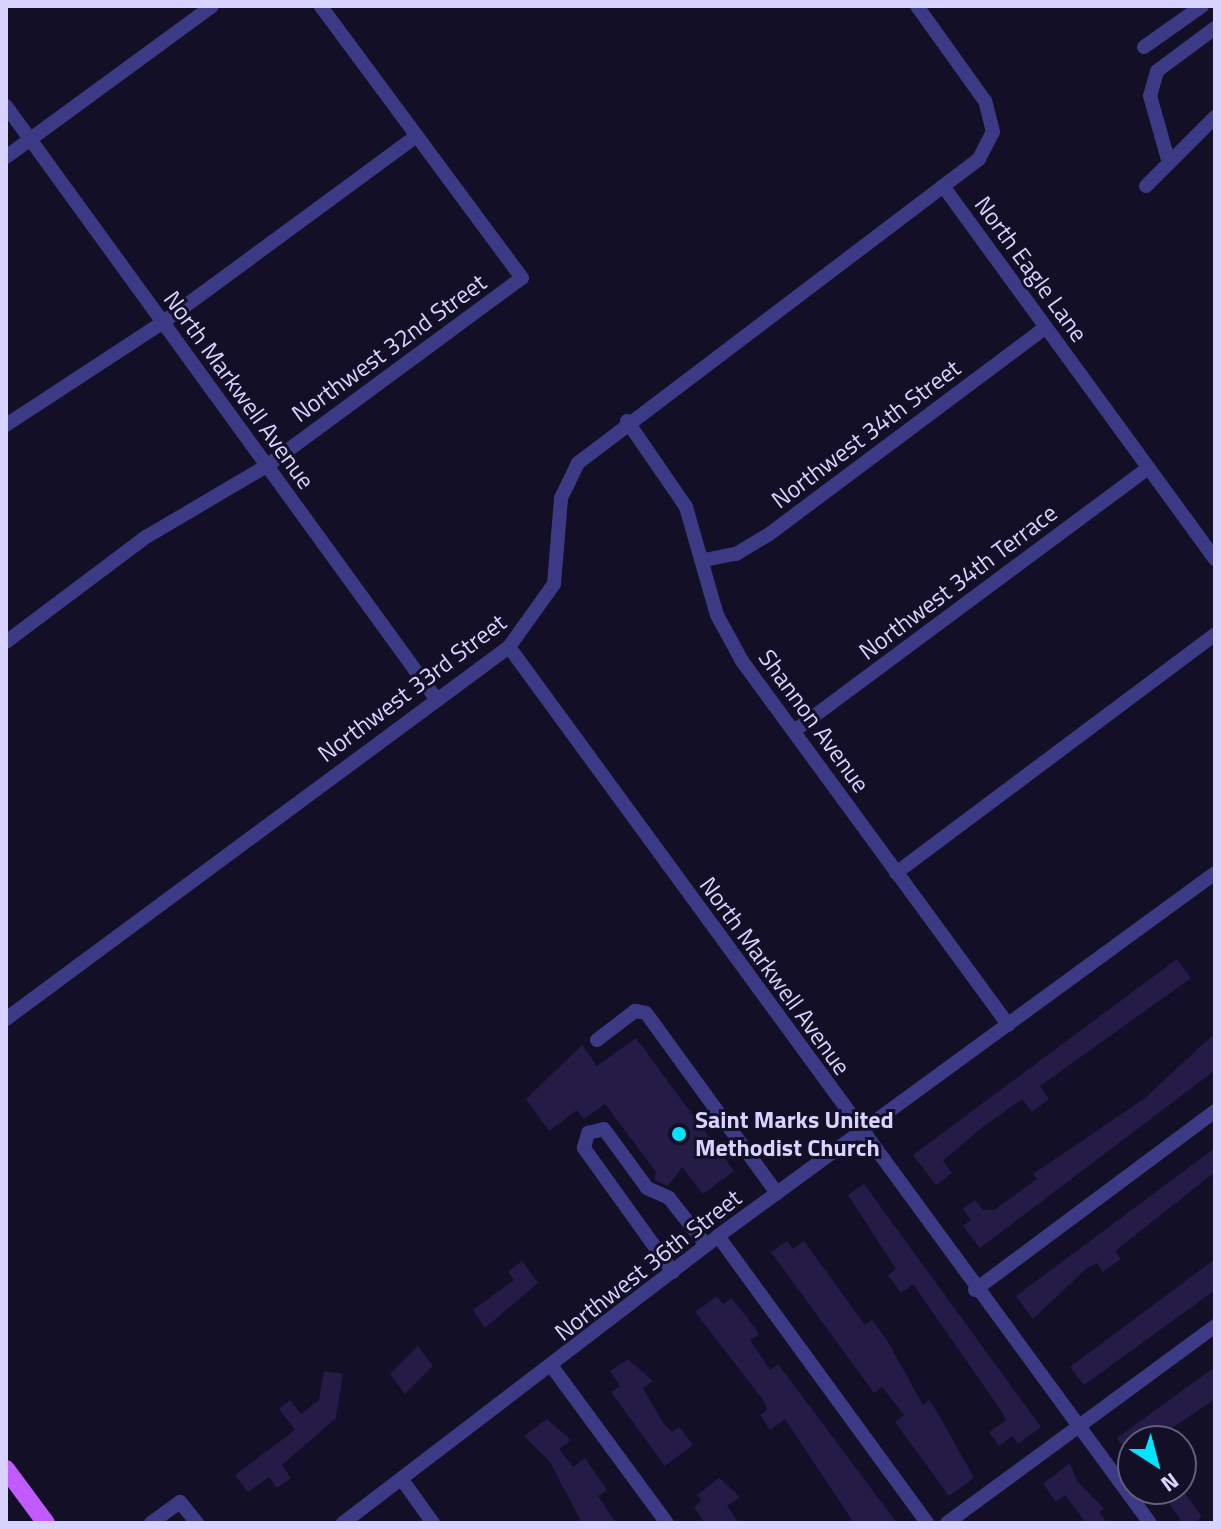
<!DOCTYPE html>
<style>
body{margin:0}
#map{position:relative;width:1221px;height:1529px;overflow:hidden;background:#130f26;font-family:"Titillium Web",sans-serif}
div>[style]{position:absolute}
.building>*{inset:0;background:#241b47}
.minor>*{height:14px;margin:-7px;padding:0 7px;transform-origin:7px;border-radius:7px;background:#3d3a85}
.major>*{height:18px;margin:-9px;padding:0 9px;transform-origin:9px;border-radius:9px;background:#c25bff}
.dots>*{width:22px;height:22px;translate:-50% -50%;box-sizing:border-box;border:4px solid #130f26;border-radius:50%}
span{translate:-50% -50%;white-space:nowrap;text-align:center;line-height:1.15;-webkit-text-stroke:6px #130f26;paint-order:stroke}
.street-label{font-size:24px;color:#d9d4ff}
.poi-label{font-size:24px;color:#d9d4ff;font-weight:700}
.left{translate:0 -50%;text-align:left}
.frame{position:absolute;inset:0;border:8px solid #d9d4ff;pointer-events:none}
.north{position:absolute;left:1117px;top:1425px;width:80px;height:80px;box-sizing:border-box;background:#130f26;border:2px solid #625e7d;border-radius:50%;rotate:144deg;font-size:22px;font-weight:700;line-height:32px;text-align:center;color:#d9d4ff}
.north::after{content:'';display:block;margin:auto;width:28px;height:36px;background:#00e5ff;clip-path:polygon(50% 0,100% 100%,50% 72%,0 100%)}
</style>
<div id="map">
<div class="building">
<div style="clip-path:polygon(1177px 959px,1191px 978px,1040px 1086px,1049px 1099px,1032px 1112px,1022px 1099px,980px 1129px,943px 1161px,952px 1173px,936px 1185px,913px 1155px)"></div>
<div style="clip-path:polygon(1215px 1033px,1214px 1071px,980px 1248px,963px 1226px,971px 1220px,963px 1209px,975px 1200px,983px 1210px,994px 1210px,1037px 1179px,1033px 1174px,1145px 1098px)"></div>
<div style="clip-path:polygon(636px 1038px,734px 1171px,703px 1194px,682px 1167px,668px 1186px,654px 1180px,656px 1172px,605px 1104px,584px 1119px,577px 1110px,549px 1131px,526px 1099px,582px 1045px,597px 1066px)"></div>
<div style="clip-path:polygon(1215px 1148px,1215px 1172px,1115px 1251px,1121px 1259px,1103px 1272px,1097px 1263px,1087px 1268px,1033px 1319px,1016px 1296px)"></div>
<div style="clip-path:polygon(864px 1184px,1041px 1427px,1018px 1444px,1012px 1436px,999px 1446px,989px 1432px,1006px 1420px,1002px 1412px,913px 1284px,901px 1293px,888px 1275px,896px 1269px,848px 1195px)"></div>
<div style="clip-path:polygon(787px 1241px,793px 1249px,804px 1241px,865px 1325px,872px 1320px,887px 1340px,923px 1405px,929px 1400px,936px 1410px,974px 1478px,949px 1496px,895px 1422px,904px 1415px,882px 1387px,874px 1393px,771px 1252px)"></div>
<div style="clip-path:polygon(1215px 1259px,1215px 1290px,1084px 1385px,1070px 1367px)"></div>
<div style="clip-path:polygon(522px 1261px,538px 1283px,485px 1328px,473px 1310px,514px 1280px,508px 1272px)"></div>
<div style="clip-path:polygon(717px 1296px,723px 1304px,731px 1298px,746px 1316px,759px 1334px,750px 1340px,770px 1370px,778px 1364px,897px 1523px,854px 1523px,785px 1419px,770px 1430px,760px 1415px,767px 1410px,764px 1401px,695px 1312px)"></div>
<div style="clip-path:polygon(418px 1346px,433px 1366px,405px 1394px,390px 1374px)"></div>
<div style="clip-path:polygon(628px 1359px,653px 1381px,643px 1388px,664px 1424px,672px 1432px,679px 1427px,693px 1445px,665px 1466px,611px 1392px,620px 1386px,610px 1371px)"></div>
<div style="clip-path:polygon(1215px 1367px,1215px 1399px,1160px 1436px,1163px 1441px,1133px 1441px,1133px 1460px,1117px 1438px)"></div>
<div style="clip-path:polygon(324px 1371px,343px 1374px,336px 1418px,282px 1465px,291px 1478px,277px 1488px,269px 1477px,248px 1492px,235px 1475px,295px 1430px,279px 1409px,290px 1400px,301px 1414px,319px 1400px)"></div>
<div style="clip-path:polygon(547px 1419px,571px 1440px,559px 1449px,573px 1467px,585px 1458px,607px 1490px,598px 1496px,616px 1523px,582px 1523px,550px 1462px,524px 1436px)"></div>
<div style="clip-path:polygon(1070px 1463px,1077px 1481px,1104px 1509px,1099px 1512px,1107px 1523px,1086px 1523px,1065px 1495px,1056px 1502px,1043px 1484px)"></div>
<div style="clip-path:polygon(719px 1478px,740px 1497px,727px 1506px,739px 1523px,705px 1523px,694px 1507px,701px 1501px,697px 1495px)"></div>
<div style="clip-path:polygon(1181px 1488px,1202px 1517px,1194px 1523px,1183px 1523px,1166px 1499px)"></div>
</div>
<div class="minor">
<div style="left:1144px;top:47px;width:71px;rotate:-35.3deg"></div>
<div style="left:6px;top:106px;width:734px;rotate:54.04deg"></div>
<div style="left:6px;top:157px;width:255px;rotate:-36.2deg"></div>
<div style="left:1169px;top:163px;width:70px;rotate:-105.8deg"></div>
<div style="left:1150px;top:96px;width:26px;rotate:-74deg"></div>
<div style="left:1157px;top:71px;width:72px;rotate:-36.6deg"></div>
<div style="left:943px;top:186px;width:462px;rotate:53.9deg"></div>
<div style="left:1146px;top:186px;width:98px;rotate:-45deg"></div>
<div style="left:627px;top:421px;width:104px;rotate:55.5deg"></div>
<div style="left:686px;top:507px;width:112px;rotate:74deg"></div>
<div style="left:717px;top:615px;width:52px;rotate:61.5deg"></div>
<div style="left:742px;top:661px;width:451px;rotate:53.8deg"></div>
<div style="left:6px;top:425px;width:186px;rotate:-33.2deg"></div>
<div style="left:162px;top:323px;width:316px;rotate:-36.3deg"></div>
<div style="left:704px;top:560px;width:33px;rotate:-11deg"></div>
<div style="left:736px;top:554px;width:37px;rotate:-31deg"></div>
<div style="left:768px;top:535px;width:347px;rotate:-36.8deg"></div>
<div style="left:6px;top:642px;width:175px;rotate:-36.9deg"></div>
<div style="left:146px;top:537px;width:142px;rotate:-30.5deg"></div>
<div style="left:268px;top:465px;width:315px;rotate:-36.4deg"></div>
<div style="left:522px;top:278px;width:338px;rotate:-126.5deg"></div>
<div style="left:509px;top:647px;width:1085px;rotate:53.81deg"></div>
<div style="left:794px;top:731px;width:441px;rotate:-36.6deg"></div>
<div style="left:896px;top:873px;width:399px;rotate:-36.8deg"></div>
<div style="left:6px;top:1019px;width:626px;rotate:-36.49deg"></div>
<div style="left:509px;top:647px;width:77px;rotate:-54.5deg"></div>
<div style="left:554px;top:584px;width:86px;rotate:-85.3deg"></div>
<div style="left:561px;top:498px;width:39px;rotate:-64deg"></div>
<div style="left:578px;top:463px;width:503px;rotate:-37.17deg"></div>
<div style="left:979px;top:159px;width:30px;rotate:-63deg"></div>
<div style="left:993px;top:132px;width:32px;rotate:-104deg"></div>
<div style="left:985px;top:101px;width:117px;rotate:-125.6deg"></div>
<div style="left:597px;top:1040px;width:48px;rotate:-37.3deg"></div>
<div style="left:635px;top:1011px;width:11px;rotate:10deg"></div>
<div style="left:646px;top:1013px;width:223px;rotate:54deg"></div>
<div style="left:718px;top:1236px;width:355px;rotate:53.9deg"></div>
<div style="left:673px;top:1272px;width:153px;rotate:-125.7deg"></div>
<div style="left:584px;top:1148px;width:16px;rotate:-75deg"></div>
<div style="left:588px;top:1133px;width:16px;rotate:-14deg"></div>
<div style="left:604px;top:1129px;width:73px;rotate:53.9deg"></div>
<div style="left:647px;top:1188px;width:24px;rotate:24deg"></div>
<div style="left:669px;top:1198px;width:60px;rotate:51.8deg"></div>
<div style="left:975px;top:1290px;width:299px;rotate:-36.7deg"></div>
<div style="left:553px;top:1368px;width:192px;rotate:53.7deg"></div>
<div style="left:403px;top:1481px;width:52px;rotate:54.5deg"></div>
<div style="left:151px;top:1523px;width:36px;rotate:-36deg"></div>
<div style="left:180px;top:1502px;width:27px;rotate:51deg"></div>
<div style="left:343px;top:1523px;width:472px;rotate:-37.4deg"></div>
<div style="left:718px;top:1236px;width:615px;rotate:-36.14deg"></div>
<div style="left:947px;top:1523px;width:333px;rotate:-36.3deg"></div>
</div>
<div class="major">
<div style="left:6px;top:1469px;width:67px;rotate:53.5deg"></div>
</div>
<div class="dots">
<div style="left:679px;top:1134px;background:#00e5ff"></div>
</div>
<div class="street-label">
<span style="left:1031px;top:269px;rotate:54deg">North Eagle Lane</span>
<span style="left:389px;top:348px;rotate:-36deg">Northwest 32nd Street</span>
<span style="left:239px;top:390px;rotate:54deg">North Markwell Avenue</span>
<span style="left:866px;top:434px;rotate:-37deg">Northwest 34th Street</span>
<span style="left:958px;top:582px;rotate:-37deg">Northwest 34th Terrace</span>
<span style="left:412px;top:688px;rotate:-37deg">Northwest 33rd Street</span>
<span style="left:814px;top:721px;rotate:54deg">Shannon Avenue</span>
<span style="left:775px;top:976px;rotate:54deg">North Markwell Avenue</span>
<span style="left:648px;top:1265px;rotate:-38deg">Northwest 36th Street</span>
</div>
<div class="poi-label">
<span class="left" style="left:695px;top:1134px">Saint Marks United<br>Methodist Church</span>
</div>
<div class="frame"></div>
<div class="north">N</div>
</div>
